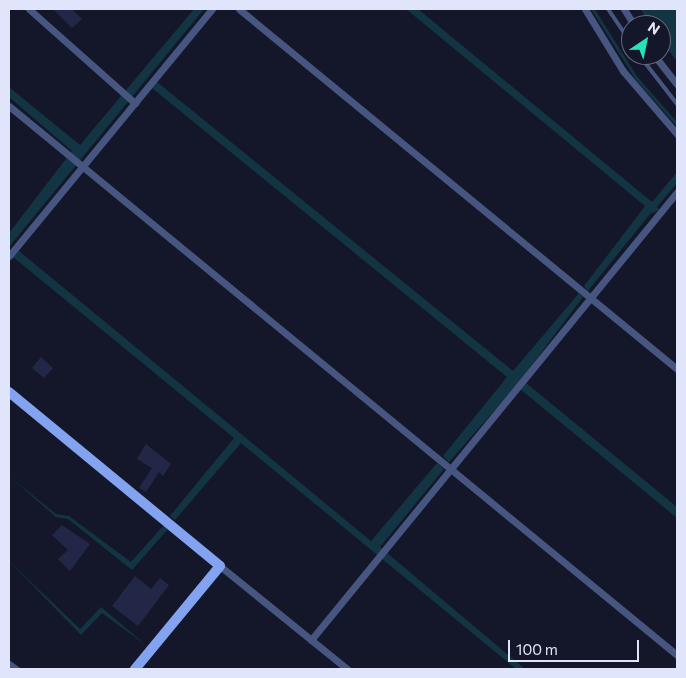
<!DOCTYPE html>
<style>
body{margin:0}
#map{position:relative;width:686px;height:678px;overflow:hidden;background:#141729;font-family:Commissioner,sans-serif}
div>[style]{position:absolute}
.water>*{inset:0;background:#123443}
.stream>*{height:2.5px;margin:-1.25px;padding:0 1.25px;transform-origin:1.25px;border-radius:1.25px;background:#123443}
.building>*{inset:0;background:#232747}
.lane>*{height:4px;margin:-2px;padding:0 2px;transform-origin:2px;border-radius:2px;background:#465681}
.street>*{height:7px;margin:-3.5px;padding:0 3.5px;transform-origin:3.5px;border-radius:3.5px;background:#465681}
.secondary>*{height:10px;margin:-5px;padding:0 5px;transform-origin:5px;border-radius:5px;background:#83a2ef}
span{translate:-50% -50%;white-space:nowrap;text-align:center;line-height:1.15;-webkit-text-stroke:4px #141729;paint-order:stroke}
.frame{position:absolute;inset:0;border:10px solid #e0e5fb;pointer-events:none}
.north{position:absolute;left:621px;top:15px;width:50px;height:50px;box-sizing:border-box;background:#141729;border:1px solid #66697d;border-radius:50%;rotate:34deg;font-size:14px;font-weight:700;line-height:20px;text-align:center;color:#e0e5fb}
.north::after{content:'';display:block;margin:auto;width:18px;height:22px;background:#25e2ba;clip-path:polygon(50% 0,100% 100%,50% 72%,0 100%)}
.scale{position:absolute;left:508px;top:640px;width:131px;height:22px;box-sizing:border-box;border:2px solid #e0e5fb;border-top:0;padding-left:6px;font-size:15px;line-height:18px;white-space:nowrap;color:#e0e5fb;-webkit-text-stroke:4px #141729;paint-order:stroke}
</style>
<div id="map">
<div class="water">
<div style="clip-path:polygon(194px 9px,204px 9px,9px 247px,9px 233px,72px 151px,9px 97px,9px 87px,80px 145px)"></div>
<div style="clip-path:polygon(406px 9px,418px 9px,652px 202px,677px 172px,677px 183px,657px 207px,659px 210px,650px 214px,588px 291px,584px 286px,645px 206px)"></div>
<div style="clip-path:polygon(640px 9px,677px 9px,677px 61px,661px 41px,661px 25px,651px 25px)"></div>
<div style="clip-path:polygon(157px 82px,513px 371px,579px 293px,583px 297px,516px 386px,449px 462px,443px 456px,507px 377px,152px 88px)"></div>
<div style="clip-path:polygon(19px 251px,371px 541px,437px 463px,444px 469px,380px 547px,525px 669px,516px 669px,241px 443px,175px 520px,170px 516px,234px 438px,13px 257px)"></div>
<div style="clip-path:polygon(525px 382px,677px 507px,677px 518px,520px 389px)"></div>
<div style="clip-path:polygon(9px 476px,56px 514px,69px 516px,131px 562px,164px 525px,168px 529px,132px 570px,68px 519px,56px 517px)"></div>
<div style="clip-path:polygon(9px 561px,80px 629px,101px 607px,147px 646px,102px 613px,81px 635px)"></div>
</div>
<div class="stream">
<div style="left:593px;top:9px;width:80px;rotate:57.7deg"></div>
<div style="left:636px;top:77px;width:62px;rotate:48.9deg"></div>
</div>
<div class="building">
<div style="clip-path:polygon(53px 9px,72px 9px,82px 19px,72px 28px)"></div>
<div style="clip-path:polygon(41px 357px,53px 368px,44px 378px,32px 368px)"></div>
<div style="clip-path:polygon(146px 444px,171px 464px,163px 476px,159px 472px,146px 492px,139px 488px,152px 468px,137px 459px)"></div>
<div style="clip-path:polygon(62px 525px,90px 544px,70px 571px,58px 559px,68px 550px,52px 535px)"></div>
<div style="clip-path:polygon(135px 576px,151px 589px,160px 578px,169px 585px,138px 626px,112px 606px)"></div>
</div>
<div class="lane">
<div style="left:608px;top:9px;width:41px;rotate:55.9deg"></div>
<div style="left:639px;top:55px;width:62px;rotate:52.2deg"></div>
</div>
<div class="street">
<div style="left:29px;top:9px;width:142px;rotate:41.6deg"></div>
<div style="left:239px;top:9px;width:567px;rotate:39.42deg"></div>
<div style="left:585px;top:9px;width:73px;rotate:58.5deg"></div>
<div style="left:623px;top:71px;width:83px;rotate:49.4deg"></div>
<div style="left:624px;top:9px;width:19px;rotate:58deg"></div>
<div style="left:654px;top:55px;width:37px;rotate:52deg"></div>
<div style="left:9px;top:106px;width:865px;rotate:39.42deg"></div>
<div style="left:9px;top:256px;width:320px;rotate:-50.6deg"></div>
<div style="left:220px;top:566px;width:164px;rotate:39deg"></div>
<div style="left:311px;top:640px;width:578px;rotate:-50.75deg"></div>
<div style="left:9px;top:664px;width:9px;rotate:36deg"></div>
</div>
<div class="secondary">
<div style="left:9px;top:392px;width:273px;rotate:39.5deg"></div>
<div style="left:220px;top:566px;width:134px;rotate:129.5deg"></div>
</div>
<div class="frame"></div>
<div class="north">N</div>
<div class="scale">100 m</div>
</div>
